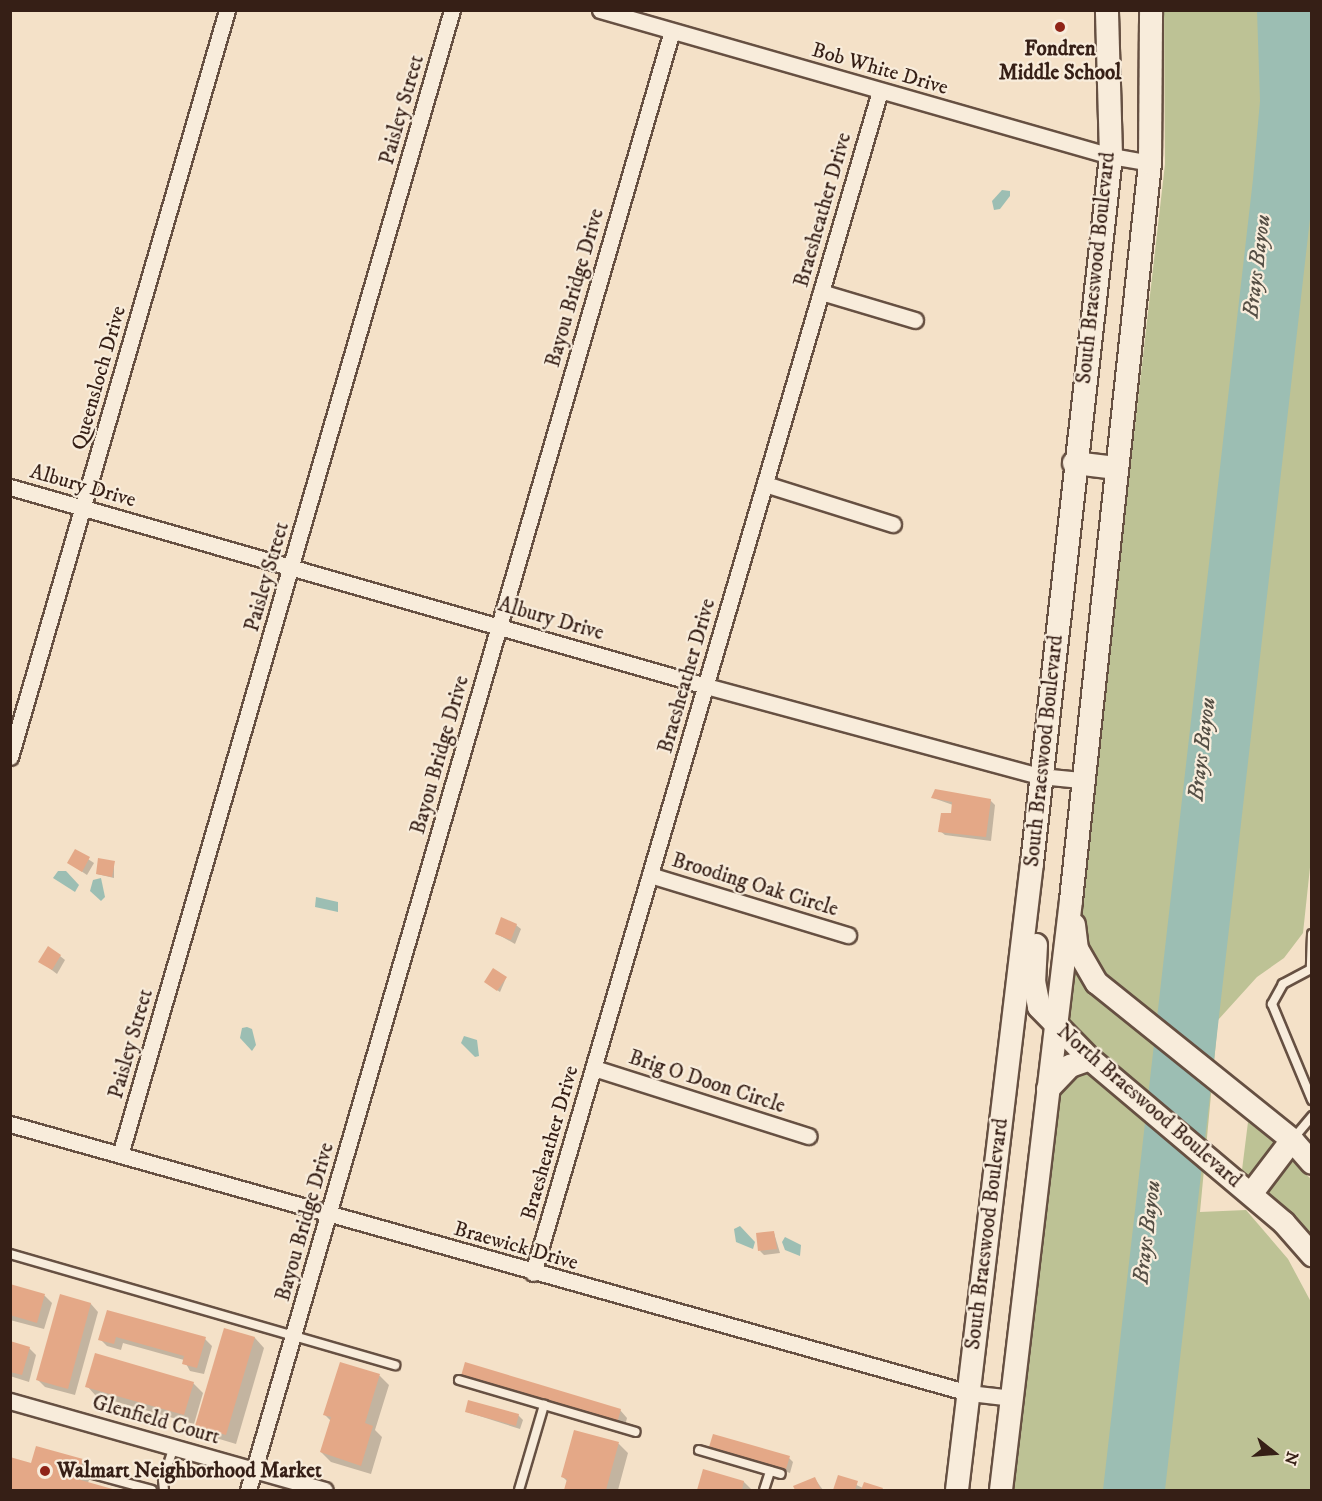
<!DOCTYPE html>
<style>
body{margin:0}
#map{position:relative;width:1322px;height:1501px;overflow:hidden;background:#f4e1c8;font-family:"IM FELL DW Pica",serif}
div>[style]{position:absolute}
.green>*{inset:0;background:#bdc295}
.water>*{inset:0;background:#9cbeb3}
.shadow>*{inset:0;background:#0003}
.building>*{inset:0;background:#e4a887}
.roads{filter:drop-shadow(2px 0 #665042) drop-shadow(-2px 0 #665042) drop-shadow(0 2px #665042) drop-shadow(0 -2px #665042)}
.lane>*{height:8px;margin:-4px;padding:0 4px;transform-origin:4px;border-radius:4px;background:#f8ecdb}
.street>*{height:15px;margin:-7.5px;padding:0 7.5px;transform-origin:7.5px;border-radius:7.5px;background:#f8ecdb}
.secondary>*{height:22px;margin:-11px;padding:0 11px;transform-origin:11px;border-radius:11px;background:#f8ecdb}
.dots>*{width:16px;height:16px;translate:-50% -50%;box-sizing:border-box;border:3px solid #f8ecdb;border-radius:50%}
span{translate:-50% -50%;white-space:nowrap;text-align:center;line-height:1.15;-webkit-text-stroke:4.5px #f8ecdb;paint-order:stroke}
.poi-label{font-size:21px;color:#361f16;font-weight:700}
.left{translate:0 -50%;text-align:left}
.street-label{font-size:21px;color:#361f16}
.water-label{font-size:22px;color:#554f45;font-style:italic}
.frame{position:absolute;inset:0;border:12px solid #361f16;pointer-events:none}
.north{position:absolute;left:1244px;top:1423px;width:60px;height:60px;-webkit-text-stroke:4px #f8ecdb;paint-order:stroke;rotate:107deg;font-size:16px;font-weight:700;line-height:24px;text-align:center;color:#361f16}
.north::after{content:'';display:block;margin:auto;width:21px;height:27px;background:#361f16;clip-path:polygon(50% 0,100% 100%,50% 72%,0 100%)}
</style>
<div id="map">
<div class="green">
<div style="clip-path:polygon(1164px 11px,1311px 11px,1311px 858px,1303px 933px,1284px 958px,1257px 977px,1218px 1020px,1200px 1212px,1246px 1210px,1288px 1259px,1311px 1302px,1311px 1490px,1013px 1490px,1165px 164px)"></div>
<div style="clip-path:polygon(1248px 1122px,1275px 1143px,1249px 1176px,1242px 1170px)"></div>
<div style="clip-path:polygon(1291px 1160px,1311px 1179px,1311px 1243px,1267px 1193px)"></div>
</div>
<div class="water">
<div style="clip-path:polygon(1257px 11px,1311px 11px,1311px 210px,1165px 1490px,1103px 1490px,1253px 179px,1260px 101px)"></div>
<div style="clip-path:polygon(1002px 190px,1010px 191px,1010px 196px,1000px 209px,994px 210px,992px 201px)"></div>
<div style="clip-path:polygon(58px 871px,66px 871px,79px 885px,75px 892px,53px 878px)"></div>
<div style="clip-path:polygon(101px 878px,105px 897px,101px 901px,90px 891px,93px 880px)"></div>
<div style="clip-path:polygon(316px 897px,338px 902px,338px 912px,315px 907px)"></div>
<div style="clip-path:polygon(247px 1027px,252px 1029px,256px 1045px,252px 1051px,240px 1038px,242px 1028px)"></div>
<div style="clip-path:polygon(464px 1036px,477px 1040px,479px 1056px,475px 1057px,461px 1043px)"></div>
<div style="clip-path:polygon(740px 1226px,755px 1242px,753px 1249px,736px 1242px,734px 1229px)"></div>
<div style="clip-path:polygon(785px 1237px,801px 1245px,800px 1256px,785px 1250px,782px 1242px)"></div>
</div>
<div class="shadow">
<div style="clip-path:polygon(933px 798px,990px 800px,995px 805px,991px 841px,945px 835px,940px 831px,952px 815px,953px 805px)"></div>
<div style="clip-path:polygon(76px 851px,94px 863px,87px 875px,69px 863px)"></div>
<div style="clip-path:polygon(114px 862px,114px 878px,97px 874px)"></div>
<div style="clip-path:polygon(516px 925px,521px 929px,515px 944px,497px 934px)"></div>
<div style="clip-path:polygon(60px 956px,65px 960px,57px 974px,40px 961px)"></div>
<div style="clip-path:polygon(506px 978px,500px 992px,488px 984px)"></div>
<div style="clip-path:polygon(774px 1233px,780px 1253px,764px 1255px,760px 1251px)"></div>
<div style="clip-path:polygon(10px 1286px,45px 1296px,52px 1303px,44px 1329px,10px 1320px)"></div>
<div style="clip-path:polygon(61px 1296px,91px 1304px,98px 1312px,75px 1395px,45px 1387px,38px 1380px)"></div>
<div style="clip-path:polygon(108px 1312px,205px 1339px,212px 1346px,204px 1374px,190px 1371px,184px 1360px,123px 1343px,121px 1350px,107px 1346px,100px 1339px)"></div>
<div style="clip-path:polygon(225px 1329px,255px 1338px,264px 1348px,236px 1444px,206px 1435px,197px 1425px)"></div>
<div style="clip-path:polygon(10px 1343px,29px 1348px,36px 1355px,29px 1382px,10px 1376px)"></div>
<div style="clip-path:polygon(341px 1364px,380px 1376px,389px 1385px,375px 1430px,382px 1437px,371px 1474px,331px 1462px,321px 1452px,331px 1421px,325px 1415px)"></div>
<div style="clip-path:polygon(462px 1376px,620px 1410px,627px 1418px,624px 1429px,470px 1383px)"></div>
<div style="clip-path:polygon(193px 1383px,203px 1393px,194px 1424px,96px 1396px,87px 1386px)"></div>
<div style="clip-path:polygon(467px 1412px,518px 1415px,523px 1420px,520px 1429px)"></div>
<div style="clip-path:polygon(575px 1432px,619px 1444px,628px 1453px,618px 1490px,566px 1490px,568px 1482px,563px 1477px)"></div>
<div style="clip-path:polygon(711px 1446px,789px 1458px,793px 1462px,790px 1473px)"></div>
<div style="clip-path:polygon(10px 1458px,32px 1465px,82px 1460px,92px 1470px,88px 1483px,113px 1490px,10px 1490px)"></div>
<div style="clip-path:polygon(704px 1471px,744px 1482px,752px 1490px,698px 1490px)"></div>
<div style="clip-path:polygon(839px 1477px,863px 1488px,865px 1484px,883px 1490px,835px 1490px)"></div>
<div style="clip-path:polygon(815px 1479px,823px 1490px,797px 1490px,795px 1487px)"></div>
</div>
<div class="building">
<div style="clip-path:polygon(935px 789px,991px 799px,986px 837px,938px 832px,941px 813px,951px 813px,952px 802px,931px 798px)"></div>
<div style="clip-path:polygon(75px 849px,90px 857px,82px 872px,67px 863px)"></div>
<div style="clip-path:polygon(98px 858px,115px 861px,112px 877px,96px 874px)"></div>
<div style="clip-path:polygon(501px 917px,517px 924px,511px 940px,495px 934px)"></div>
<div style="clip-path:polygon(48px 946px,61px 955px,52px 970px,38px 962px)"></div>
<div style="clip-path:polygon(493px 968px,507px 977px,497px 991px,484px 982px)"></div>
<div style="clip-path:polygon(774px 1231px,777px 1249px,758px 1251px,756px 1233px)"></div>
<div style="clip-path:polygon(10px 1284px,45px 1294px,37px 1323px,10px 1315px)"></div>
<div style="clip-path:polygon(60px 1294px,91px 1303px,68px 1389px,36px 1380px)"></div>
<div style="clip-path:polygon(107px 1310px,206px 1337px,197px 1368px,182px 1364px,184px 1356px,116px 1337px,114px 1344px,98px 1340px)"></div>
<div style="clip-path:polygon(224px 1328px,255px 1337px,226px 1435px,195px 1426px)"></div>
<div style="clip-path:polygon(10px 1341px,30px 1347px,22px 1375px,10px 1372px)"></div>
<div style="clip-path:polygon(95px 1353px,194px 1382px,184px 1415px,85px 1387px)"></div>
<div style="clip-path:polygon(340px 1362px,380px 1374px,365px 1423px,373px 1426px,361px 1466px,320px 1452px,331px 1417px,323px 1415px)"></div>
<div style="clip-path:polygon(465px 1362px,621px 1409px,617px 1423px,461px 1376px)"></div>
<div style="clip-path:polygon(468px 1400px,519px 1414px,516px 1426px,465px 1412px)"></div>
<div style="clip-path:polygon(574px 1430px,619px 1442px,606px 1490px,564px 1490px,567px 1479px,561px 1477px)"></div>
<div style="clip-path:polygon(713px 1434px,790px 1456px,786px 1469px,709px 1447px)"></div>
<div style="clip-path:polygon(36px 1446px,83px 1459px,77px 1479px,116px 1490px,10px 1490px,10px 1457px,31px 1463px)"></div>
<div style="clip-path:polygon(703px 1469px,744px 1481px,742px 1490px,697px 1490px)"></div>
<div style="clip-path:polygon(838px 1475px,858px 1481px,855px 1490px,833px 1490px)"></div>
<div style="clip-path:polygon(815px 1477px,821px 1490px,795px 1490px,793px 1486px)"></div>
<div style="clip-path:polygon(864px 1482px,883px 1488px,882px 1490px,861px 1490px)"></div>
</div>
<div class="roads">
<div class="lane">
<div style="left:1312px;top:934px;width:35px;rotate:92deg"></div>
<div style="left:1311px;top:969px;width:32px;rotate:152deg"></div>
<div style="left:1283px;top:984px;width:23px;rotate:119deg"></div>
<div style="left:1272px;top:1004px;width:104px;rotate:67.4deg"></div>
<div style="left:1293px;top:1139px;width:30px;rotate:-50deg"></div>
<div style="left:10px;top:1254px;width:401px;rotate:16.1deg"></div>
<div style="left:459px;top:1380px;width:184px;rotate:16.4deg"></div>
<div style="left:699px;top:1450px;width:85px;rotate:16.3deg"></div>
<div style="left:89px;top:1473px;width:65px;rotate:15.1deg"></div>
<div style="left:164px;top:1490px;width:10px;rotate:-96deg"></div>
<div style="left:163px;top:1480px;width:36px;rotate:-72deg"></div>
<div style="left:519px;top:1490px;width:89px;rotate:-73.6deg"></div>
<div style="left:764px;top:1490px;width:20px;rotate:-72deg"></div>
</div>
<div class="street">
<div style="left:600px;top:10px;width:531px;rotate:15.95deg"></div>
<div style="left:1111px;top:156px;width:40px;rotate:10deg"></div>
<div style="left:821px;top:292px;width:98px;rotate:16.6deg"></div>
<div style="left:765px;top:484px;width:134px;rotate:17.4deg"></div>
<div style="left:10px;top:487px;width:724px;rotate:15.96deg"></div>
<div style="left:706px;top:686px;width:346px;rotate:15.1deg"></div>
<div style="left:1040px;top:776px;width:41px;rotate:5.6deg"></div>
<div style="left:10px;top:757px;width:778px;rotate:-73.8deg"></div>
<div style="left:650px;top:875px;width:207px;rotate:16.9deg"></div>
<div style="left:594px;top:1068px;width:225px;rotate:17.6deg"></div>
<div style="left:10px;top:1124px;width:996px;rotate:15.67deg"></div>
<div style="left:969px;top:1393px;width:43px;rotate:6.6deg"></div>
<div style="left:120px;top:1155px;width:1192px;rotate:-73.83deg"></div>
<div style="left:533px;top:1273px;width:1232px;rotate:-73.64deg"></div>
<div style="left:10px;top:1401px;width:327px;rotate:15.8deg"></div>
<div style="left:248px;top:1490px;width:1519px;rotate:-73.8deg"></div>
</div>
<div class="secondary">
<div style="left:1074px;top:463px;width:42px;rotate:6.8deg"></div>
<div style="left:1074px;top:925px;width:24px;rotate:83deg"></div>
<div style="left:1077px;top:949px;width:39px;rotate:60deg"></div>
<div style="left:1097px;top:983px;width:250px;rotate:38.8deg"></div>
<div style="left:1292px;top:1140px;width:30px;rotate:49deg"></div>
<div style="left:1036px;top:945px;width:36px;rotate:93deg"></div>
<div style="left:1034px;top:981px;width:26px;rotate:79deg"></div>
<div style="left:1039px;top:1007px;width:73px;rotate:45.6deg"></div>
<div style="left:1090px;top:1059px;width:254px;rotate:40.2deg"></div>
<div style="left:1284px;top:1223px;width:43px;rotate:48.8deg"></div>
<div style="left:1048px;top:1089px;width:32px;rotate:-46deg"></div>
<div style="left:1070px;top:1066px;width:21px;rotate:-19deg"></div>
<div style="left:1251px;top:1194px;width:68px;rotate:-52.8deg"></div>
<div style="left:957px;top:1490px;width:631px;rotate:-83.18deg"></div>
<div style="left:1032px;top:863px;width:711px;rotate:-83.62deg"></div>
<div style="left:1111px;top:156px;width:146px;rotate:-91.6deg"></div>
<div style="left:1001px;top:1490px;width:594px;rotate:-83.23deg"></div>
<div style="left:1071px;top:900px;width:741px;rotate:-83.88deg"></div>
<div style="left:1150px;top:163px;width:153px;rotate:-89.6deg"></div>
</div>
</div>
<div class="dots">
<div style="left:1060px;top:27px;background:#8f2418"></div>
<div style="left:45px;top:1471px;background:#8f2418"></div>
</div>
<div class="poi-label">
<span style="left:1060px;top:61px">Fondren<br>Middle School</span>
<span class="left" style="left:57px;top:1471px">Walmart Neighborhood Market</span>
</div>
<div class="street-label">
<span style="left:880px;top:69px;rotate:16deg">Bob White Drive</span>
<span style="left:402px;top:110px;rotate:-74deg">Paisley Street</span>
<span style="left:823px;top:210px;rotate:-74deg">Braesheather Drive</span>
<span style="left:1096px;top:268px;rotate:-84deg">South Braeswood Boulevard</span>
<span style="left:575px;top:288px;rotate:-74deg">Bayou Bridge Drive</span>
<span style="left:99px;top:378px;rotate:-74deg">Queensloch Drive</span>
<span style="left:83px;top:486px;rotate:16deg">Albury Drive</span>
<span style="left:267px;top:577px;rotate:-74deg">Paisley Street</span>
<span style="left:551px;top:619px;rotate:16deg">Albury Drive</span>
<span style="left:687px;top:676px;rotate:-74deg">Braesheather Drive</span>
<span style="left:1044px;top:751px;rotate:-84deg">South Braeswood Boulevard</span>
<span style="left:440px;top:755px;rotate:-74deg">Bayou Bridge Drive</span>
<span style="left:755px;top:885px;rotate:17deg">Brooding Oak Circle</span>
<span style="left:131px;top:1044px;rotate:-74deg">Paisley Street</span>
<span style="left:707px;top:1082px;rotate:18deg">Brig O Doon Circle</span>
<span style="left:1149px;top:1106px;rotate:41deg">North Braeswood Boulevard</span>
<span style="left:550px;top:1143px;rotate:-74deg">Braesheather Drive</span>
<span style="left:305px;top:1222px;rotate:-74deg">Bayou Bridge Drive</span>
<span style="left:987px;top:1234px;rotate:-83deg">South Braeswood Boulevard</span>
<span style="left:516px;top:1246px;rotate:16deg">Braewick Drive</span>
<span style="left:156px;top:1420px;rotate:16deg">Glenfield Court</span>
</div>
<div class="water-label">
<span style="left:1257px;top:266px;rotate:-83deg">Brays Bayou</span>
<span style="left:1202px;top:749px;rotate:-83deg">Brays Bayou</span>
<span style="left:1147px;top:1232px;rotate:-83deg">Brays Bayou</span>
</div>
<div class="frame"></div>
<div class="north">N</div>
</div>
